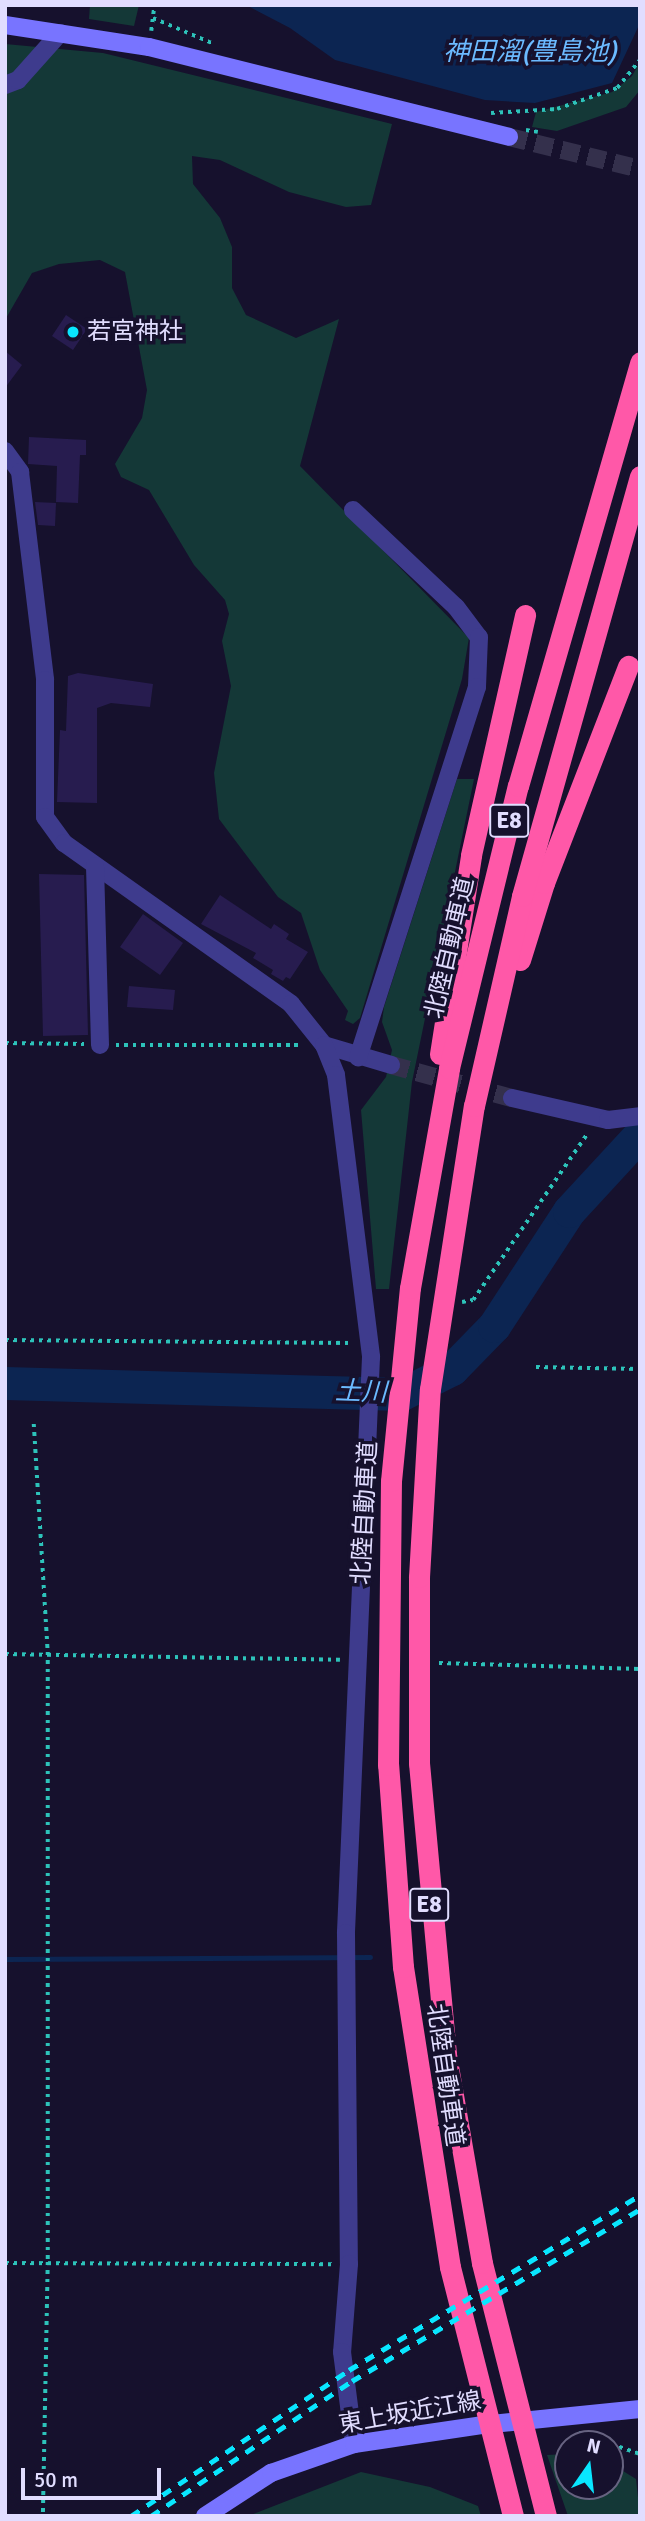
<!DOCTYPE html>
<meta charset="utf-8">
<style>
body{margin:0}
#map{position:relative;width:645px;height:2521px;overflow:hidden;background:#16112d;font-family:Signika,"Noto Sans JP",sans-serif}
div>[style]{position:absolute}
.green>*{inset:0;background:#143837}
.water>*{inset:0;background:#0c2552}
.stream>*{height:5px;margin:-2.5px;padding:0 2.5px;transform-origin:2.5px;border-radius:2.5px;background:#0c2552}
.river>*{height:33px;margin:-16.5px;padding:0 16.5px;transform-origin:16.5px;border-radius:16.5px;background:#0c2552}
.building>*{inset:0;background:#271c4f}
.street-tunnel>*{height:18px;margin-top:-9px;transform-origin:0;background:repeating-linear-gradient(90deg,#34304c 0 18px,transparent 0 27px)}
.secondary-tunnel>*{height:18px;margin-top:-9px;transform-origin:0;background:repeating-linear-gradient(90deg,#34304c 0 18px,transparent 0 27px)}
.path>*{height:3.5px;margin-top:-1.75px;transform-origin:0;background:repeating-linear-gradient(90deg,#2dc3ba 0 3.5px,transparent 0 8.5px)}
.street>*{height:18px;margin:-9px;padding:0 9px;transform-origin:9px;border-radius:9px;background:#3e3b8d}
.secondary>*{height:18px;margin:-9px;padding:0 9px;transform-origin:9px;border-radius:9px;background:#7874ff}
.highway>*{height:21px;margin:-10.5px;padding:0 10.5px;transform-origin:10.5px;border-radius:10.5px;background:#ff58a8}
.rail>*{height:5px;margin-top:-2.5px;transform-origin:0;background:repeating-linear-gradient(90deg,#09e6ff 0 10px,transparent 0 19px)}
.dots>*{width:19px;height:19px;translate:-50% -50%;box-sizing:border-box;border:4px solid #16112d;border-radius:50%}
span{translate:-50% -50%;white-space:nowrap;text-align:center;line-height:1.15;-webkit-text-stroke:7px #16112d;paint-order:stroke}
.shield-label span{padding:2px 5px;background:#16112d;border:2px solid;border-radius:5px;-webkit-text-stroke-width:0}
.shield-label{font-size:23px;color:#e1ddff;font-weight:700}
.poi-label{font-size:24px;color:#e1ddff}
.left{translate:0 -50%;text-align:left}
.street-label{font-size:24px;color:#e1ddff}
.water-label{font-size:26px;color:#6bbaff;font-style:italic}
.frame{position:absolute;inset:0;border:7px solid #e1ddff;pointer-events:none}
.north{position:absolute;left:554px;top:2430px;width:70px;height:70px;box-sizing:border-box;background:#16112d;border:2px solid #676381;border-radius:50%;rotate:14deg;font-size:19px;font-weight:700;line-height:28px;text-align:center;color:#e1ddff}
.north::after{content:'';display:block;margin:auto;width:24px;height:32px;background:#09e6ff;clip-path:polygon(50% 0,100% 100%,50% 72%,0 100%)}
.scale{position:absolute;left:21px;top:2468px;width:140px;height:32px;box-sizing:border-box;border:4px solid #e1ddff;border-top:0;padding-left:9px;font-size:21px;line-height:24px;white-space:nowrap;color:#e1ddff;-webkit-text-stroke:5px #16112d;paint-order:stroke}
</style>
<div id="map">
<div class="green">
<div style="clip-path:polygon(90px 5px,139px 5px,134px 26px,89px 19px)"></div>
<div style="clip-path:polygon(5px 44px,103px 53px,392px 124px,371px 205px,346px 207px,289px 192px,220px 160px,192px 156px,193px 184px,220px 218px,232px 247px,232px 288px,246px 315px,296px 338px,339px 319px,300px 466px,469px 638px,462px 679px,360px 1018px,353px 1024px,345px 1020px,348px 1011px,320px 970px,301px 913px,278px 897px,219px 819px,214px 773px,231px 686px,222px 641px,229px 614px,225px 600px,194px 565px,149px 490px,121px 477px,115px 464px,142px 418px,147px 390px,125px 272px,100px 260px,59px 264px,32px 273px,5px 320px)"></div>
<div style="clip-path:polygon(640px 62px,640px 90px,626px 107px,557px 131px,532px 127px,536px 112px,612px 92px,632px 76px)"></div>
<div style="clip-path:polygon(457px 779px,474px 779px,412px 1082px,389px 1289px,376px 1289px,361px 1110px,386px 1077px,392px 1050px,382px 1022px,384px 1007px)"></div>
<div style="clip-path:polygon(568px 2454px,568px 2486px,610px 2486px,610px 2463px,636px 2479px,640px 2516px,568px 2516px,547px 2455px)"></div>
<div style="clip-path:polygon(361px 2472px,430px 2487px,478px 2506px,481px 2516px,248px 2516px)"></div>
</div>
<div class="water">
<div style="clip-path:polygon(246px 5px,640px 5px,640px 23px,612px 83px,535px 103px,485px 100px,335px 60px,290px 28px)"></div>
</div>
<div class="stream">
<div style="left:5px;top:1959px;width:365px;rotate:-0.3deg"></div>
</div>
<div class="river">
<div style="left:5px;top:1383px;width:397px;rotate:1.6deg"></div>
<div style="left:402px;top:1394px;width:56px;rotate:-26.6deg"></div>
<div style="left:452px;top:1369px;width:60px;rotate:-45.7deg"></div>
<div style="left:494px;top:1326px;width:137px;rotate:-56.9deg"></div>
<div style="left:569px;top:1211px;width:105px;rotate:-47.3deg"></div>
</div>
<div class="building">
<div style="clip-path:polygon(66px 315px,87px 329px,73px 350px,52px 336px)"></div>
<div style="clip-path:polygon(5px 351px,22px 365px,5px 388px)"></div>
<div style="clip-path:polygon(29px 437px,86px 440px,86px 455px,80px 455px,78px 503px,56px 502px,57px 466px,28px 464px)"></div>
<div style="clip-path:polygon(35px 502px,56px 503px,55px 526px,38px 525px)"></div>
<div style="clip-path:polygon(78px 673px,153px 684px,150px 707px,111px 703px,97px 708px,97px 803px,57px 802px,60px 730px,66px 731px,68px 676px)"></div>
<div style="clip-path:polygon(39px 874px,84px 875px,88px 1035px,43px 1036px)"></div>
<div style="clip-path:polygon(220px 895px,271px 929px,274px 924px,289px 934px,286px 939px,308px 952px,290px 979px,286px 977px,283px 981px,271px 974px,273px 970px,253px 958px,256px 953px,201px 924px)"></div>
<div style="clip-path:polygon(143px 914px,183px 943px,160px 975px,120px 947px)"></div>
<div style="clip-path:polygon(129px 986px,175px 990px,173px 1010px,127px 1007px)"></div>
</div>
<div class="street-tunnel">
<div style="left:391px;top:1065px;width:125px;rotate:15.3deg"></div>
</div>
<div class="secondary-tunnel">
<div style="left:509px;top:137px;width:135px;rotate:13.7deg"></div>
</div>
<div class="path">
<div style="left:153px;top:18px;width:64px;rotate:23deg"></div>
<div style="left:151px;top:31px;width:26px;rotate:-83deg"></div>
<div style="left:491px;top:113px;width:66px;rotate:-3.5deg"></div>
<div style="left:557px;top:109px;width:64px;rotate:-19.3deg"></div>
<div style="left:617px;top:88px;width:36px;rotate:-51deg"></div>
<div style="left:526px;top:130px;width:12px;rotate:9deg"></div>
<div style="left:5px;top:1043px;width:79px;rotate:0.7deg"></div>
<div style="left:116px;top:1045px;width:185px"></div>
<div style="left:462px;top:1302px;width:11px;rotate:-10deg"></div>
<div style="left:473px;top:1300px;width:201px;rotate:-55.5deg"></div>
<div style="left:5px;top:1340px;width:348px;rotate:0.5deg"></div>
<div style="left:536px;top:1367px;width:104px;rotate:1.1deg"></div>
<div style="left:34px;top:1424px;width:228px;rotate:86.5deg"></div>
<div style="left:48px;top:1652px;width:610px;rotate:90deg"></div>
<div style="left:48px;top:2262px;width:254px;rotate:91.1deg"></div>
<div style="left:5px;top:1654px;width:335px;rotate:1deg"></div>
<div style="left:439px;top:1663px;width:201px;rotate:1.7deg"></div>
<div style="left:5px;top:2263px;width:327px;rotate:0.2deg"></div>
<div style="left:579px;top:2433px;width:65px;rotate:19deg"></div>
</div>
<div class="street">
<div style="left:5px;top:85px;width:14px;rotate:-21deg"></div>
<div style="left:18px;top:80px;width:63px;rotate:-48.2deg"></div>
<div style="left:5px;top:451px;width:26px;rotate:54deg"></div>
<div style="left:20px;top:472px;width:209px;rotate:83.1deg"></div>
<div style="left:45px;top:680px;width:137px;rotate:90deg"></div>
<div style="left:45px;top:817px;width:32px;rotate:54deg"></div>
<div style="left:64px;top:843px;width:278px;rotate:35.3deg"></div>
<div style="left:291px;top:1004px;width:53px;rotate:51.2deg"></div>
<div style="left:324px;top:1045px;width:70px;rotate:16.6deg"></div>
<div style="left:353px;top:510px;width:141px;rotate:43.3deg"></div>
<div style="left:456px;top:607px;width:38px;rotate:53deg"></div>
<div style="left:479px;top:637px;width:50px;rotate:92.3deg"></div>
<div style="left:477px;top:687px;width:389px;rotate:107.8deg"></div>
<div style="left:95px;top:866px;width:179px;rotate:88.4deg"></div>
<div style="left:324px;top:1045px;width:32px;rotate:68deg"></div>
<div style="left:336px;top:1075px;width:284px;rotate:82.9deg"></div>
<div style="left:371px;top:1357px;width:577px;rotate:92.49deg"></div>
<div style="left:346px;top:1933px;width:331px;rotate:89.5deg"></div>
<div style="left:349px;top:2264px;width:88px;rotate:94.5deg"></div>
<div style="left:342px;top:2352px;width:93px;rotate:82.6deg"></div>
<div style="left:512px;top:1098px;width:98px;rotate:12.9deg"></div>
<div style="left:608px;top:1120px;width:32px;rotate:-7deg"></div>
</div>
<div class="secondary">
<div style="left:5px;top:25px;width:146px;rotate:8.7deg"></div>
<div style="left:149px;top:47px;width:371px;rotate:14deg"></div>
<div style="left:205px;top:2516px;width:79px;rotate:-33.1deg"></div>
<div style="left:271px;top:2473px;width:88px;rotate:-19.3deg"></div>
<div style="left:354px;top:2444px;width:129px;rotate:-8.4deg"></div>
<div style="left:482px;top:2425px;width:159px;rotate:-5.8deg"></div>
</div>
<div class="highway">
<div style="left:520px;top:960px;width:81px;rotate:-72.7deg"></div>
<div style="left:544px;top:883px;width:233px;rotate:-68.8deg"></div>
<div style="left:440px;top:1054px;width:201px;rotate:-81.1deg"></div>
<div style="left:471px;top:855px;width:246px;rotate:-77.3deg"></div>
<div style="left:513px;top:2516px;width:257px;rotate:-104.2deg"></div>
<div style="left:450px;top:2267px;width:304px;rotate:-98.9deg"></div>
<div style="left:403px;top:1967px;width:203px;rotate:-94.2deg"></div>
<div style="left:388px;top:1765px;width:284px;rotate:-89.4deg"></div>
<div style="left:391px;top:1481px;width:194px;rotate:-84.4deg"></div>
<div style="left:410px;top:1288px;width:223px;rotate:-79.9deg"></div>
<div style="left:449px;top:1068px;width:290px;rotate:-76.3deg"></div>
<div style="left:518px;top:786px;width:441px;rotate:-73.9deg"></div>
<div style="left:546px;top:2516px;width:261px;rotate:-104.2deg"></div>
<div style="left:482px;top:2263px;width:212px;rotate:-99.8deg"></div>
<div style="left:446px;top:2054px;width:292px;rotate:-95.3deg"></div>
<div style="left:419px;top:1763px;width:186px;rotate:-90deg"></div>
<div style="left:419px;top:1577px;width:188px;rotate:-86.7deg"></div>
<div style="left:430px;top:1389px;width:286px;rotate:-81.2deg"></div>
<div style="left:474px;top:1106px;width:215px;rotate:-77.1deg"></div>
<div style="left:522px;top:896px;width:436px;rotate:-74.3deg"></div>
</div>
<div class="rail">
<div style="left:131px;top:2516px;width:262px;rotate:-33.8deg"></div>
<div style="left:349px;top:2370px;width:340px;rotate:-31deg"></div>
<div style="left:151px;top:2516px;width:242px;rotate:-33.9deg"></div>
<div style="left:352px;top:2381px;width:335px;rotate:-30.8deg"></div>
</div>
<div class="dots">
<div style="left:73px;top:332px;background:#09e6ff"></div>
</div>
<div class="shield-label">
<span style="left:509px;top:821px">E8</span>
<span style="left:429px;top:1905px">E8</span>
</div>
<div class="poi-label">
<span class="left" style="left:87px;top:332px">若宮神社</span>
</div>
<div class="street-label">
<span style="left:450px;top:948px;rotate:-77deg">北陸自動車道</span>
<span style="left:365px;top:1513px;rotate:-87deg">北陸自動車道</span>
<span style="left:445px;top:2075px;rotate:82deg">北陸自動車道</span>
<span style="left:410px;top:2413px;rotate:-10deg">東上坂近江線</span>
</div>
<div class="water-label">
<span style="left:530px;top:53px">神田溜(豊島池)</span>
<span style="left:361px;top:1393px;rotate:2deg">土川</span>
</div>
<div class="frame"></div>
<div class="north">N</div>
<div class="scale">50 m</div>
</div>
